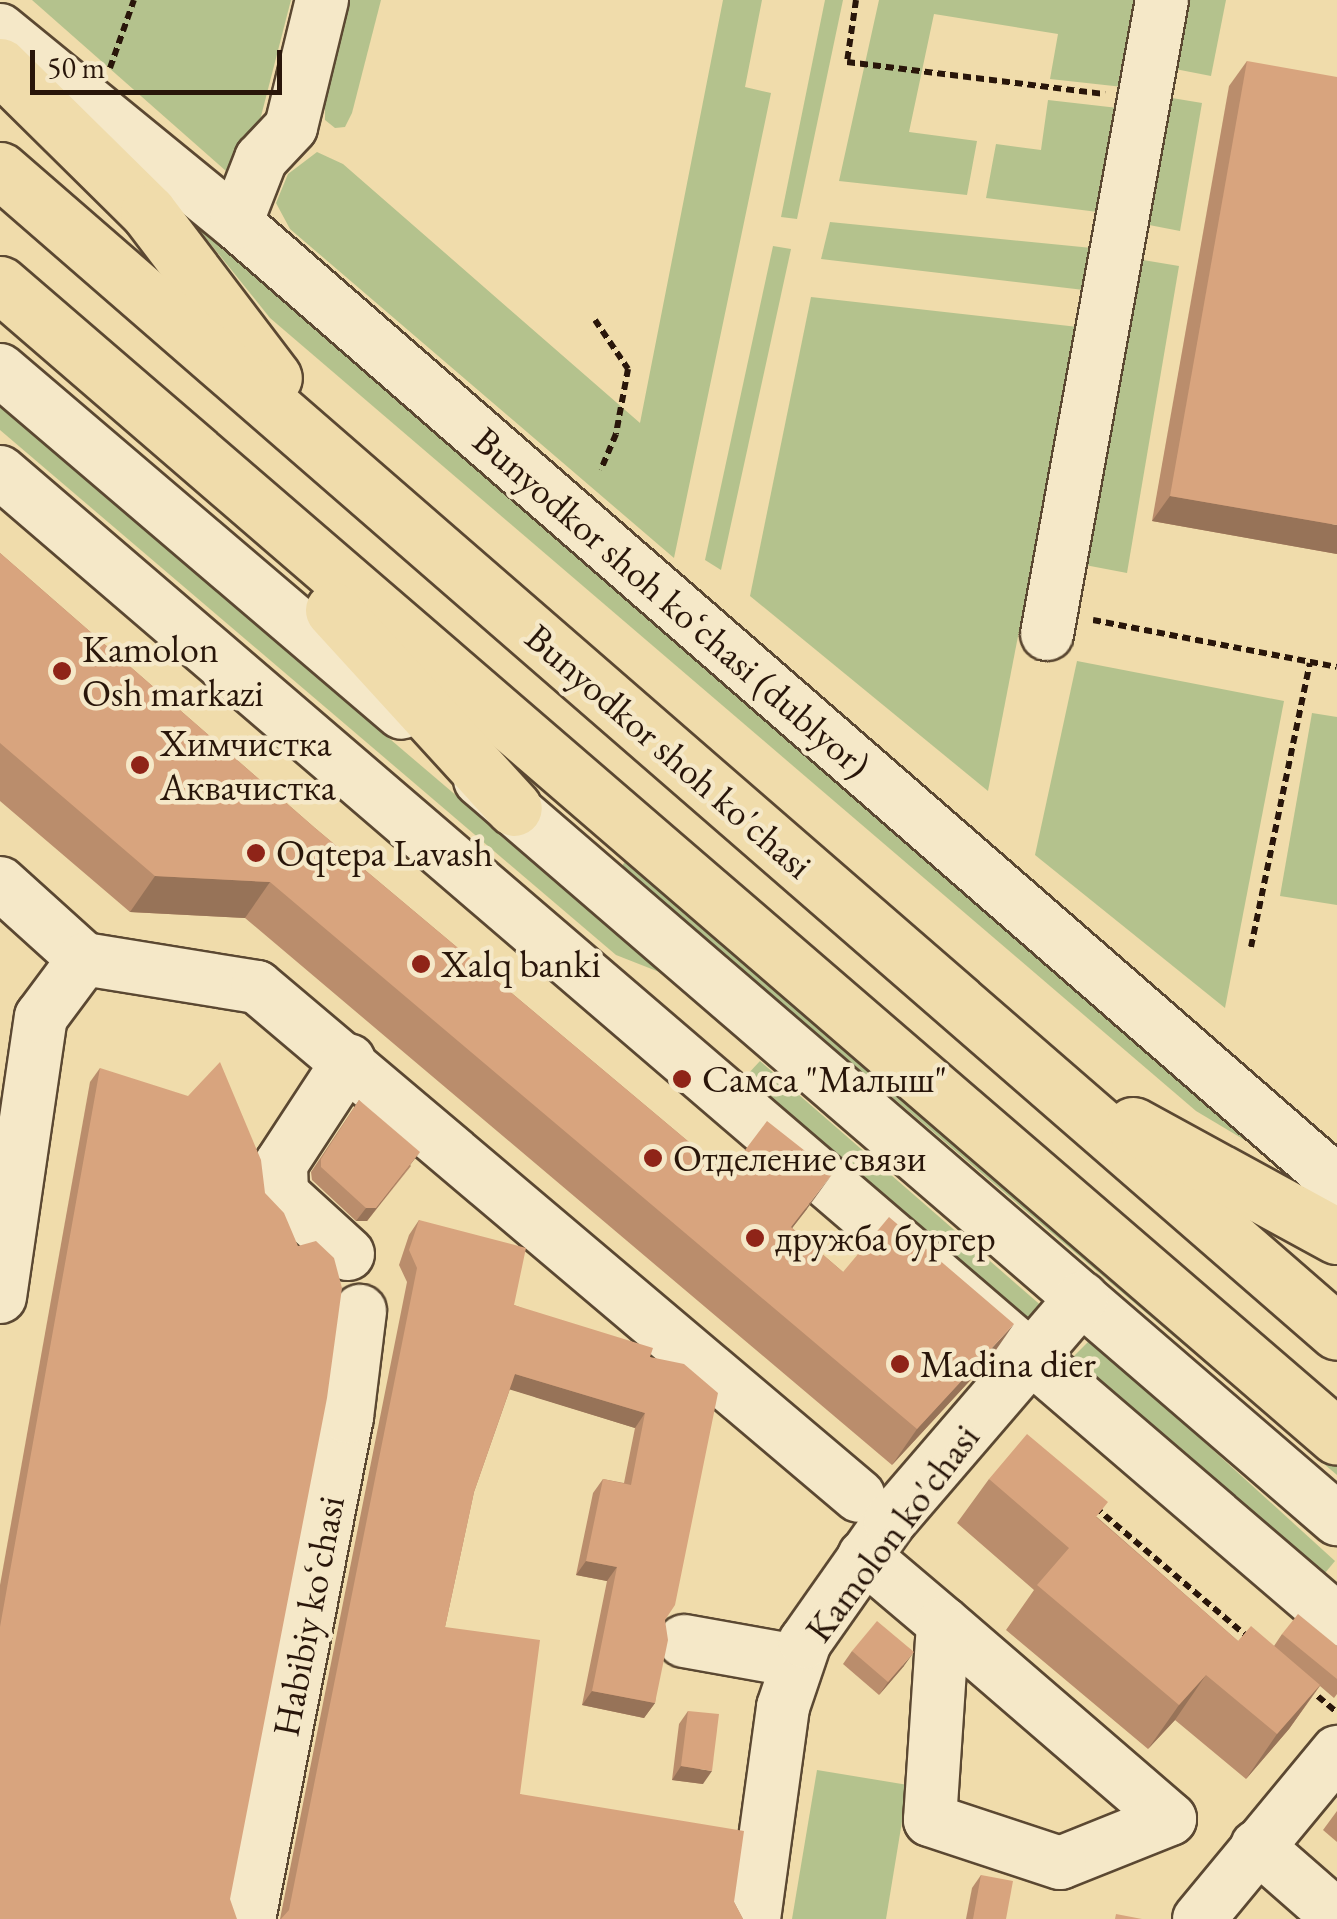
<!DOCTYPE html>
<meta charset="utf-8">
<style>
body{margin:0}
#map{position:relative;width:1337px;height:1919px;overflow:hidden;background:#f0dcab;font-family:"EB Garamond",serif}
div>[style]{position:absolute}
.green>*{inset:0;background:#b4c28d}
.path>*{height:6px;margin-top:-3px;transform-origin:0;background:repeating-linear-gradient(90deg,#29160a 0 8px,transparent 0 13px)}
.roads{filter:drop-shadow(2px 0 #5b4832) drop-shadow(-2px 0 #5b4832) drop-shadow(0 2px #5b4832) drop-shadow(0 -2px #5b4832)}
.minor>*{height:52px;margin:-26px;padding:0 26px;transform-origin:26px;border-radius:26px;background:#f5e8c8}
.major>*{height:55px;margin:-27.5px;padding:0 27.5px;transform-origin:27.5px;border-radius:27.5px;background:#f0dcab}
.wall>*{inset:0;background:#ba8d6c}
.shaded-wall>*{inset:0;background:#977358}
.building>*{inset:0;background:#d8a47e}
.dots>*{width:28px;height:28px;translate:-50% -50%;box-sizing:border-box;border:5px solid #f5e8c8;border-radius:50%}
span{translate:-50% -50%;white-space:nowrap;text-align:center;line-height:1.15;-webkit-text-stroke:9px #f5e8c8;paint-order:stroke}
.street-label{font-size:38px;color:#29160a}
.poi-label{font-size:38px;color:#29160a}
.left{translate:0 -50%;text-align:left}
.scale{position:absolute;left:30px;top:50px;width:252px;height:45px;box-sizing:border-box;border:5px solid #29160a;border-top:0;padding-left:12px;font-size:30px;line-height:35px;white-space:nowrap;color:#29160a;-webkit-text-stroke:8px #f5e8c8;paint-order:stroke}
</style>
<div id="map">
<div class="green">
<div style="clip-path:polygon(32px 0,291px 0,243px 186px)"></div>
<div style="clip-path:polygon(350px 0,381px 0,352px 113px,345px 127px,335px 128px,325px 120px,325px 102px)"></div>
<div style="clip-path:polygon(723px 0,762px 0,745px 87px,771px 93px,674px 558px,290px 229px,276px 203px,288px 174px,317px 152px,343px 164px,640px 423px)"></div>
<div style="clip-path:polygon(825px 0,843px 0,797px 219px,781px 217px)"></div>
<div style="clip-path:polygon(879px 0,1139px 0,1123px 87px,1050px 79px,1058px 34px,934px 14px,909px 132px,977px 141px,967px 195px,839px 181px)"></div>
<div style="clip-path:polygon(1183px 0,1226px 0,1211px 76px,1170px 68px)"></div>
<div style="clip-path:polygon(1166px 97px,1202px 103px,1180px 231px,1144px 224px)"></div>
<div style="clip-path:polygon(1048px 100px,1118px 108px,1098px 212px,986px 198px,996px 144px,1041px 150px)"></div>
<div style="clip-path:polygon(176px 201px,1258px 1148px,1196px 1111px,270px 318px)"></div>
<div style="clip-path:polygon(830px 222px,1092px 248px,1084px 290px,821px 259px)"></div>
<div style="clip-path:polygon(773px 246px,791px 249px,721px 570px,705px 560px)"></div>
<div style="clip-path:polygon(1137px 259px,1179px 266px,1127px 573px,1085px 565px)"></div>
<div style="clip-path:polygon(811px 297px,1078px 327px,988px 791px,750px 596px)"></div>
<div style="clip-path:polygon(0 407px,667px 975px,616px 955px,0 430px)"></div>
<div style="clip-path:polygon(1077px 661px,1284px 701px,1225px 1008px,1035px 855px)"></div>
<div style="clip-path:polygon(1312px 713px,1337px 717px,1337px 905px,1280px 896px)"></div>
<div style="clip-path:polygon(631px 854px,1337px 1458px,1337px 1475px,621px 867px)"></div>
<div style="clip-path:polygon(760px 1061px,1044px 1308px,1030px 1323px,746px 1076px)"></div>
<div style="clip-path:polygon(1091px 1339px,1335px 1561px,1320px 1579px,1072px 1358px)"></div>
<div style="clip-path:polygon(817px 1770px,908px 1785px,886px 1919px,792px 1919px)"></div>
</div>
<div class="path">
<div style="left:856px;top:0;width:63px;rotate:98.3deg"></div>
<div style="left:847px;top:62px;width:260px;rotate:7.1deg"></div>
<div style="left:110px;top:68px;width:72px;rotate:-70.6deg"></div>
<div style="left:595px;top:320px;width:59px;rotate:56deg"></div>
<div style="left:628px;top:369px;width:66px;rotate:100.5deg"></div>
<div style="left:616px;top:434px;width:39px;rotate:113deg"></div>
<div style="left:1093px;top:620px;width:248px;rotate:10.9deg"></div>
<div style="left:1251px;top:947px;width:290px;rotate:-78.3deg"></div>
<div style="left:1095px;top:1507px;width:202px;rotate:40.4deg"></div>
<div style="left:1308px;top:1688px;width:38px;rotate:40deg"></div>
</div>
<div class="roads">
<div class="minor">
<div style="left:0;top:30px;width:305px;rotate:39.3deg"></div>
<div style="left:236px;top:223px;width:1460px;rotate:41.06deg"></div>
<div style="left:236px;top:223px;width:69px;rotate:-68.7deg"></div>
<div style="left:261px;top:159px;width:44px;rotate:-46.8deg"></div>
<div style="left:291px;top:127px;width:131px;rotate:-76.3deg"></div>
<div style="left:0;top:370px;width:528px;rotate:40.47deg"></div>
<div style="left:0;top:472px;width:1762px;rotate:40.65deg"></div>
<div style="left:1047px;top:634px;width:644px;rotate:-79.72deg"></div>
<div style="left:480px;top:780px;width:1132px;rotate:40.77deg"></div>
<div style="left:0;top:883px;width:113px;rotate:42.1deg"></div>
<div style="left:84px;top:959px;width:175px;rotate:9.2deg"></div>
<div style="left:257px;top:987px;width:788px;rotate:40.22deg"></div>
<div style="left:348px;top:1254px;width:89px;rotate:-137.7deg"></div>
<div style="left:282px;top:1194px;width:30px;rotate:-92deg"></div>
<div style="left:281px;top:1164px;width:124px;rotate:-56.8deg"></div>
<div style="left:0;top:1297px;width:283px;rotate:-81.7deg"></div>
<div style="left:41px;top:1017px;width:72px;rotate:-53.4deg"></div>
<div style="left:864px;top:1556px;width:104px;rotate:40.3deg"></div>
<div style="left:943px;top:1623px;width:300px;rotate:40.8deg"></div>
<div style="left:1170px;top:1819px;width:118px;rotate:158.2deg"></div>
<div style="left:1060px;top:1863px;width:137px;rotate:-161.7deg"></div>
<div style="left:930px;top:1820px;width:197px;rotate:-86.2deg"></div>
<div style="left:684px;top:1641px;width:114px;rotate:10.1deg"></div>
<div style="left:1257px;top:1846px;width:106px;rotate:41.2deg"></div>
<div style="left:249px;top:1919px;width:511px;rotate:-78.95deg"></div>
<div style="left:347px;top:1417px;width:107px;rotate:-83deg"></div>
<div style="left:754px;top:1919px;width:214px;rotate:-82.2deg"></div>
<div style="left:783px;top:1707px;width:69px;rotate:-71.3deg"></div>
<div style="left:805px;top:1642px;width:148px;rotate:-54.9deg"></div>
<div style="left:890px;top:1521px;width:294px;rotate:-49.3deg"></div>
<div style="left:1199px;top:1919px;width:217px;rotate:-50.4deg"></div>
</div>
<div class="major">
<div style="left:0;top:66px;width:208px;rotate:44.6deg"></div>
<div style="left:148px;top:212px;width:208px;rotate:52.8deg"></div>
<div style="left:0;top:170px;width:1771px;rotate:40.99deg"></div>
<div style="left:0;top:284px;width:1765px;rotate:40.77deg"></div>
<div style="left:333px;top:610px;width:268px;rotate:47.6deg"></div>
<div style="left:1133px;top:1125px;width:232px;rotate:28.6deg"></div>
</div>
</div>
<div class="wall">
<div style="clip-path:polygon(1247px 61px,1337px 554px,1152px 521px,1229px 86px)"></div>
<div style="clip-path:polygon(0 553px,315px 828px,727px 1174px,807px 1209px,792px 1228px,843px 1272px,989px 1360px,892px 1465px,245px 918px,130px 912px,0 801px)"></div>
<div style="clip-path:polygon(100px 1068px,230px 1899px,0 1919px,0 1585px,90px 1082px)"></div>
<div style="clip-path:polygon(359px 1100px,411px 1166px,367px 1221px,356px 1221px,312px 1180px,311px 1172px)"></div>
<div style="clip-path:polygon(419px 1220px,514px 1305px,650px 1357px,665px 1620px,655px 1703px,644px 1718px,582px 1705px,607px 1581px,576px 1575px,593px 1493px,603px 1479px,624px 1483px,635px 1428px,510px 1389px,474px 1492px,445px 1627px,520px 1794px,734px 1902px,743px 1919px,280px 1919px,407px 1282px,399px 1265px,409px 1235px)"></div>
<div style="clip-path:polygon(989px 1479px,1097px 1517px,1238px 1641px,1274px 1646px,1282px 1634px,1337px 1646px,1337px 1694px,1334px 1698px,1320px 1686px,1289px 1729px,1246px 1779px,1175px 1720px,1148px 1749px,1006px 1630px,1034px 1590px,957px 1523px)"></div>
<div style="clip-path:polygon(852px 1651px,904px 1666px,879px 1695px,843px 1664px)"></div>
<div style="clip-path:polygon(688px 1711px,703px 1784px,672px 1780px,679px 1724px)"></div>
<div style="clip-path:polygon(1337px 1811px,1337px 1842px,1323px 1830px)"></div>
<div style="clip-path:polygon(981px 1875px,1006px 1919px,966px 1919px,972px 1888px)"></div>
</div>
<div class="shaded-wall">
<div style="clip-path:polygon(1170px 496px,1337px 525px,1337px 554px,1152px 521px)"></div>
<div style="clip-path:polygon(155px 876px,270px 882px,245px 918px,130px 912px)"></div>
<div style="clip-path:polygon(420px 1152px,367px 1221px,356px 1221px,366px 1208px)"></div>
<div style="clip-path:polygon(833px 1173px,807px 1209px,765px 1263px,791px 1227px)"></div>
<div style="clip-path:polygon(1014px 1324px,989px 1360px,892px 1465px,917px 1429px)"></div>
<div style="clip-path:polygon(515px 1374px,645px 1413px,635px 1428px,505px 1388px)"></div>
<div style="clip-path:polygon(586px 1561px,617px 1567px,607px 1581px,576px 1575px)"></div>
<div style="clip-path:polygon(914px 1652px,904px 1666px,879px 1695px,888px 1682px)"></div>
<div style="clip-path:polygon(1206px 1675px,1175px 1720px,1148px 1749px,1179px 1705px)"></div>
<div style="clip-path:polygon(1320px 1685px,1289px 1729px,1246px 1779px,1277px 1734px)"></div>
<div style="clip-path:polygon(592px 1691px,655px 1703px,644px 1718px,582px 1705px)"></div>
<div style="clip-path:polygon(681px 1766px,712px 1771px,703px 1784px,672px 1780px)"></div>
</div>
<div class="building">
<div style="clip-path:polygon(1247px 61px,1337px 77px,1337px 525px,1170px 496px)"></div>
<div style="clip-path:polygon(0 553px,315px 828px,727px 1174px,767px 1121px,833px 1173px,791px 1227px,843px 1272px,889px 1217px,1014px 1324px,917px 1429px,270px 882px,155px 876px,0 743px)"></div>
<div style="clip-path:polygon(220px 1062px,261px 1160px,265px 1193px,284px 1213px,298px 1246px,316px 1241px,334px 1258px,342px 1288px,327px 1398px,230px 1899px,237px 1919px,0 1919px,0 1627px,100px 1068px,188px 1096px)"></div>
<div style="clip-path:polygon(359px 1100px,420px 1152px,376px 1208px,366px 1208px,321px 1167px,321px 1159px)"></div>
<div style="clip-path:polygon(419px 1220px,526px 1248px,514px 1305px,653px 1348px,650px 1357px,684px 1364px,718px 1393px,675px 1605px,665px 1620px,668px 1640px,655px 1703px,592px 1691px,617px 1567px,586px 1561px,603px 1479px,631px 1485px,645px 1413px,515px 1374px,474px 1492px,445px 1627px,540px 1640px,520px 1794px,744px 1831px,734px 1902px,743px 1919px,281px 1919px,289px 1910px,417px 1268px,409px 1250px)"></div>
<div style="clip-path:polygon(1027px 1434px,1108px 1502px,1096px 1517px,1238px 1641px,1251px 1626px,1320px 1685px,1277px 1734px,1206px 1675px,1179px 1705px,1037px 1585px,1069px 1548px,989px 1479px)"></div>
<div style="clip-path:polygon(1298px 1614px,1337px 1646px,1337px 1679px,1282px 1634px)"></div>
<div style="clip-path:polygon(877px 1621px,914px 1652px,888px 1682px,852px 1651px)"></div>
<div style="clip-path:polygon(688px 1711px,719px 1714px,712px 1771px,681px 1766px)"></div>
<div style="clip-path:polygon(981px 1875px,1013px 1881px,1006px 1919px,973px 1919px)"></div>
<div style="clip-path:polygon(1116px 1914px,1142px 1919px,1115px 1919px)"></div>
</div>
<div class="dots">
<div style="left:62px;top:671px;background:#8f2418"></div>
<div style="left:140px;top:765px;background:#8f2418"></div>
<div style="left:256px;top:853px;background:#8f2418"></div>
<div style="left:421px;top:964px;background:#8f2418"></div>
<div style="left:682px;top:1079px;background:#8f2418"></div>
<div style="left:653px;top:1158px;background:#8f2418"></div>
<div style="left:755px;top:1238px;background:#8f2418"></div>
<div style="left:900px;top:1364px;background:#8f2418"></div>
</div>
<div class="street-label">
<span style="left:672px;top:602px;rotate:41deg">Bunyodkor shoh koʻchasi (dublyor)</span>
<span style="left:669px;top:751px;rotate:41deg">Bunyodkor shoh ko'chasi</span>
<span style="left:892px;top:1533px;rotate:-53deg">Kamolon ko'chasi</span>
<span style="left:308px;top:1616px;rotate:-79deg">Habibiy koʻchasi</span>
</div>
<div class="poi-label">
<span class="left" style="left:82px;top:671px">Kamolon<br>Osh markazi</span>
<span class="left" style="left:160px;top:765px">Химчистка<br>Аквачистка</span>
<span class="left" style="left:276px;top:853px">Oqtepa Lavash</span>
<span class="left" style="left:441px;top:964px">Xalq banki</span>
<span class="left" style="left:702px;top:1079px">Самса "Малыш"</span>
<span class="left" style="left:673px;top:1158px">Отделение связи</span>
<span class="left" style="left:775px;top:1238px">дружба бургер</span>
<span class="left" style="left:920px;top:1364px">Madina dier</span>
</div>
<div class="scale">50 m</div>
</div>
